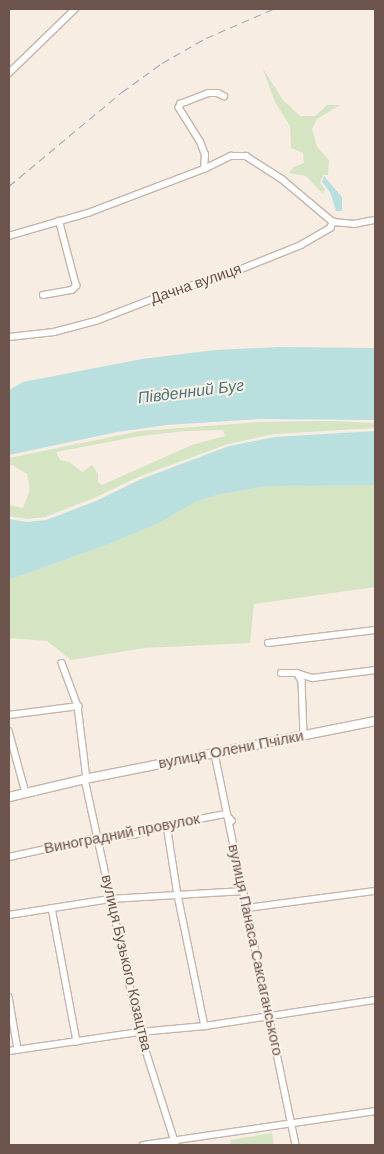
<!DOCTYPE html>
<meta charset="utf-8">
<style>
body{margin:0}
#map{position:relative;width:384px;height:1154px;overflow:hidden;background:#f8ede2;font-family:"DM Sans",sans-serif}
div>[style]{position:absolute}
.green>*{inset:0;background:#d5e4c3}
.water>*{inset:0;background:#badfdf}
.roads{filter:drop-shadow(1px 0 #c7b4ab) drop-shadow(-1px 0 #c7b4ab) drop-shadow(0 1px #c7b4ab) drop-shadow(0 -1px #c7b4ab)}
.street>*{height:5.5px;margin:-2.75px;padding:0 2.75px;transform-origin:2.75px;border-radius:2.75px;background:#fff}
.secondary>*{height:8px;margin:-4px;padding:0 4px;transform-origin:4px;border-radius:4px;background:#fff}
.rail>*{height:1px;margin-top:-0.5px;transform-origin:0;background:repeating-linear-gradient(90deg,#afa3bf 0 8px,transparent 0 13px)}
span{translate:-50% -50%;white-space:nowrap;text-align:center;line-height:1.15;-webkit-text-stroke:4px #fcf1e8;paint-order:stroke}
.street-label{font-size:15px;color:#6c534c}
.water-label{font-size:16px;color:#467677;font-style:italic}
.frame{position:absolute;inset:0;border:10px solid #6c534c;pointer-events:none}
</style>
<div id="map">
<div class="green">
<div style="clip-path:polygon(262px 67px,283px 100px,300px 116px,315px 116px,327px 105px,340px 105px,317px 119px,312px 129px,317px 147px,329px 160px,328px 175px,323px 175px,320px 183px,325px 189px,323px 194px,306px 176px,289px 173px,294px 167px,304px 163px,303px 153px,291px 148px,290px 126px,275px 102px)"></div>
<div style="clip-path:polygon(evenodd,331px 421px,375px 423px,375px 428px,274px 434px,228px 444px,138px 477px,94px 498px,45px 517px,27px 519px,9px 516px,9px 505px,23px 508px,30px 490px,27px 474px,12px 465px,9px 465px,9px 458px,140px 431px,259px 422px,331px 421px,223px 430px,225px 436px,192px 445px,102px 485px,98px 482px,98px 474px,92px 465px,82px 472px,69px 462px,60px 460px,56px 452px,140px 436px,186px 431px,223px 430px)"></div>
<div style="clip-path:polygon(352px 484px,375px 485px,375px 587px,254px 604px,250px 643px,144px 648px,71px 660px,47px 641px,9px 638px,9px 580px,109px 544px,157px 524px,196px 502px,217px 495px,267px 486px)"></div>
<div style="clip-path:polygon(272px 1133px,274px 1145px,231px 1145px,230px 1140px)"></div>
</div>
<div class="water">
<div style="clip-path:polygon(324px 176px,342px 197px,342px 211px,336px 211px,330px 192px,322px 182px)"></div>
<div style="clip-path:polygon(278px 347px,375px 348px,375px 420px,258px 419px,167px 425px,117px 432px,9px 455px,9px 390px,23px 382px,142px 359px,215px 350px)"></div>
<div style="clip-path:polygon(375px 431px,375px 485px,267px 486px,217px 495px,196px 502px,157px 524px,109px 544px,9px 580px,9px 519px,27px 522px,46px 520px,96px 501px,139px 480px,229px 446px,275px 437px)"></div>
</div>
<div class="roads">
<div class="street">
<div style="left:9px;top:73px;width:92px;rotate:-44.1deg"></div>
<div style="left:204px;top:169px;width:14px;rotate:-86deg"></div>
<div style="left:205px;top:155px;width:14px;rotate:-111deg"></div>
<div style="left:200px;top:142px;width:40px;rotate:-122deg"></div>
<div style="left:179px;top:108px;width:4px;rotate:-76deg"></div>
<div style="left:180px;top:104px;width:30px;rotate:-21deg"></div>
<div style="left:208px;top:93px;width:10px"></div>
<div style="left:218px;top:93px;width:7px;rotate:27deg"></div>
<div style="left:333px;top:222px;width:21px;rotate:5deg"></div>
<div style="left:354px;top:224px;width:21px;rotate:-11deg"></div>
<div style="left:9px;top:236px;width:82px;rotate:-16.2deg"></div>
<div style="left:88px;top:213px;width:124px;rotate:-20.8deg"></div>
<div style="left:204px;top:169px;width:30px;rotate:-26deg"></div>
<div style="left:231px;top:156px;width:15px"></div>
<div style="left:246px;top:156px;width:43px;rotate:32.6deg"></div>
<div style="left:282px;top:179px;width:67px;rotate:40.1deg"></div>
<div style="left:43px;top:295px;width:29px;rotate:-10deg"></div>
<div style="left:72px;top:290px;width:6px;rotate:-45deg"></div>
<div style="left:76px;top:286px;width:67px;rotate:-104.7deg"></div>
<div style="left:9px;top:337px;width:45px;rotate:-6.3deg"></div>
<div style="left:54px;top:332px;width:43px;rotate:-14.7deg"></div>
<div style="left:96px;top:321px;width:86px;rotate:-21.2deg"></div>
<div style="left:176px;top:290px;width:45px;rotate:-15.6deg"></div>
<div style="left:219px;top:278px;width:88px;rotate:-21.9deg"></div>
<div style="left:301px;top:245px;width:34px;rotate:-30deg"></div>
<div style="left:330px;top:228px;width:7px;rotate:-63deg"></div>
<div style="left:268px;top:643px;width:108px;rotate:-6.9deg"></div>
<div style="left:62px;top:663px;width:46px;rotate:69.6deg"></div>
<div style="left:78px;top:706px;width:74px;rotate:83deg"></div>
<div style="left:281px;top:673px;width:16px"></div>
<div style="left:297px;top:673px;width:16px;rotate:18deg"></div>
<div style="left:312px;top:678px;width:64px;rotate:-7.2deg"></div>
<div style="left:297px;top:673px;width:9px;rotate:58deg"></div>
<div style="left:302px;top:681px;width:54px;rotate:87.9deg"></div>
<div style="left:9px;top:715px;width:70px;rotate:-7.4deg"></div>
<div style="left:9px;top:731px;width:64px;rotate:74.7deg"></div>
<div style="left:215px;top:754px;width:399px;rotate:78.3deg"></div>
<div style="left:85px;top:779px;width:259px;rotate:77.7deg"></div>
<div style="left:140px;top:1032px;width:119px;rotate:72.3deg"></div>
<div style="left:167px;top:825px;width:71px;rotate:81.1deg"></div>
<div style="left:178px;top:895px;width:134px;rotate:78.4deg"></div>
<div style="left:9px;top:857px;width:89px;rotate:-12.3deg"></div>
<div style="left:96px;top:838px;width:38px;rotate:-5deg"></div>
<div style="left:134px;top:835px;width:34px;rotate:-17deg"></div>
<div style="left:167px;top:825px;width:60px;rotate:-10.6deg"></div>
<div style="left:226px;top:814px;width:9px;rotate:49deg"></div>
<div style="left:52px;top:908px;width:136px;rotate:79.4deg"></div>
<div style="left:247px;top:908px;width:129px;rotate:-7.6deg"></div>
<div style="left:9px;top:915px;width:102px;rotate:-9deg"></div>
<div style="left:110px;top:899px;width:134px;rotate:-3.4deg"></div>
<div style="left:9px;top:997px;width:53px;rotate:80.2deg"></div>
<div style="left:9px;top:1051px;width:132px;rotate:-8.3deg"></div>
<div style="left:140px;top:1032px;width:65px;rotate:-5.3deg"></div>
<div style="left:205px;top:1026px;width:172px;rotate:-8.7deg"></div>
<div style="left:143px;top:1145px;width:234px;rotate:-8.3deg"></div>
</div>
<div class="secondary">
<div style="left:9px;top:797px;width:78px;rotate:-13.3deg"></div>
<div style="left:85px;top:779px;width:296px;rotate:-11.3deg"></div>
</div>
</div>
<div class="rail">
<div style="left:9px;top:186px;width:147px;rotate:-39.8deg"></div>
<div style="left:122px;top:92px;width:49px;rotate:-35.9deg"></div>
<div style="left:162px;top:63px;width:51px;rotate:-29.6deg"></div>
<div style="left:206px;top:38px;width:73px;rotate:-23.4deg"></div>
</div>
<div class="street-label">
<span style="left:196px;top:284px;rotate:-19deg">Дачна вулиця</span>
<span style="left:231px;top:750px;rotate:-11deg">вулиця Олени Пчілки</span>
<span style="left:122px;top:834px;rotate:-11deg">Виноградний провулок</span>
<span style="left:255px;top:950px;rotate:78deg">вулиця Панаса Саксаганського</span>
<span style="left:126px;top:963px;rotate:77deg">вулиця Бузького Козацтва</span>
</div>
<div class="water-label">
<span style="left:191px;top:392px;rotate:-7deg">Південний Буг</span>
</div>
<div class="frame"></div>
</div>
